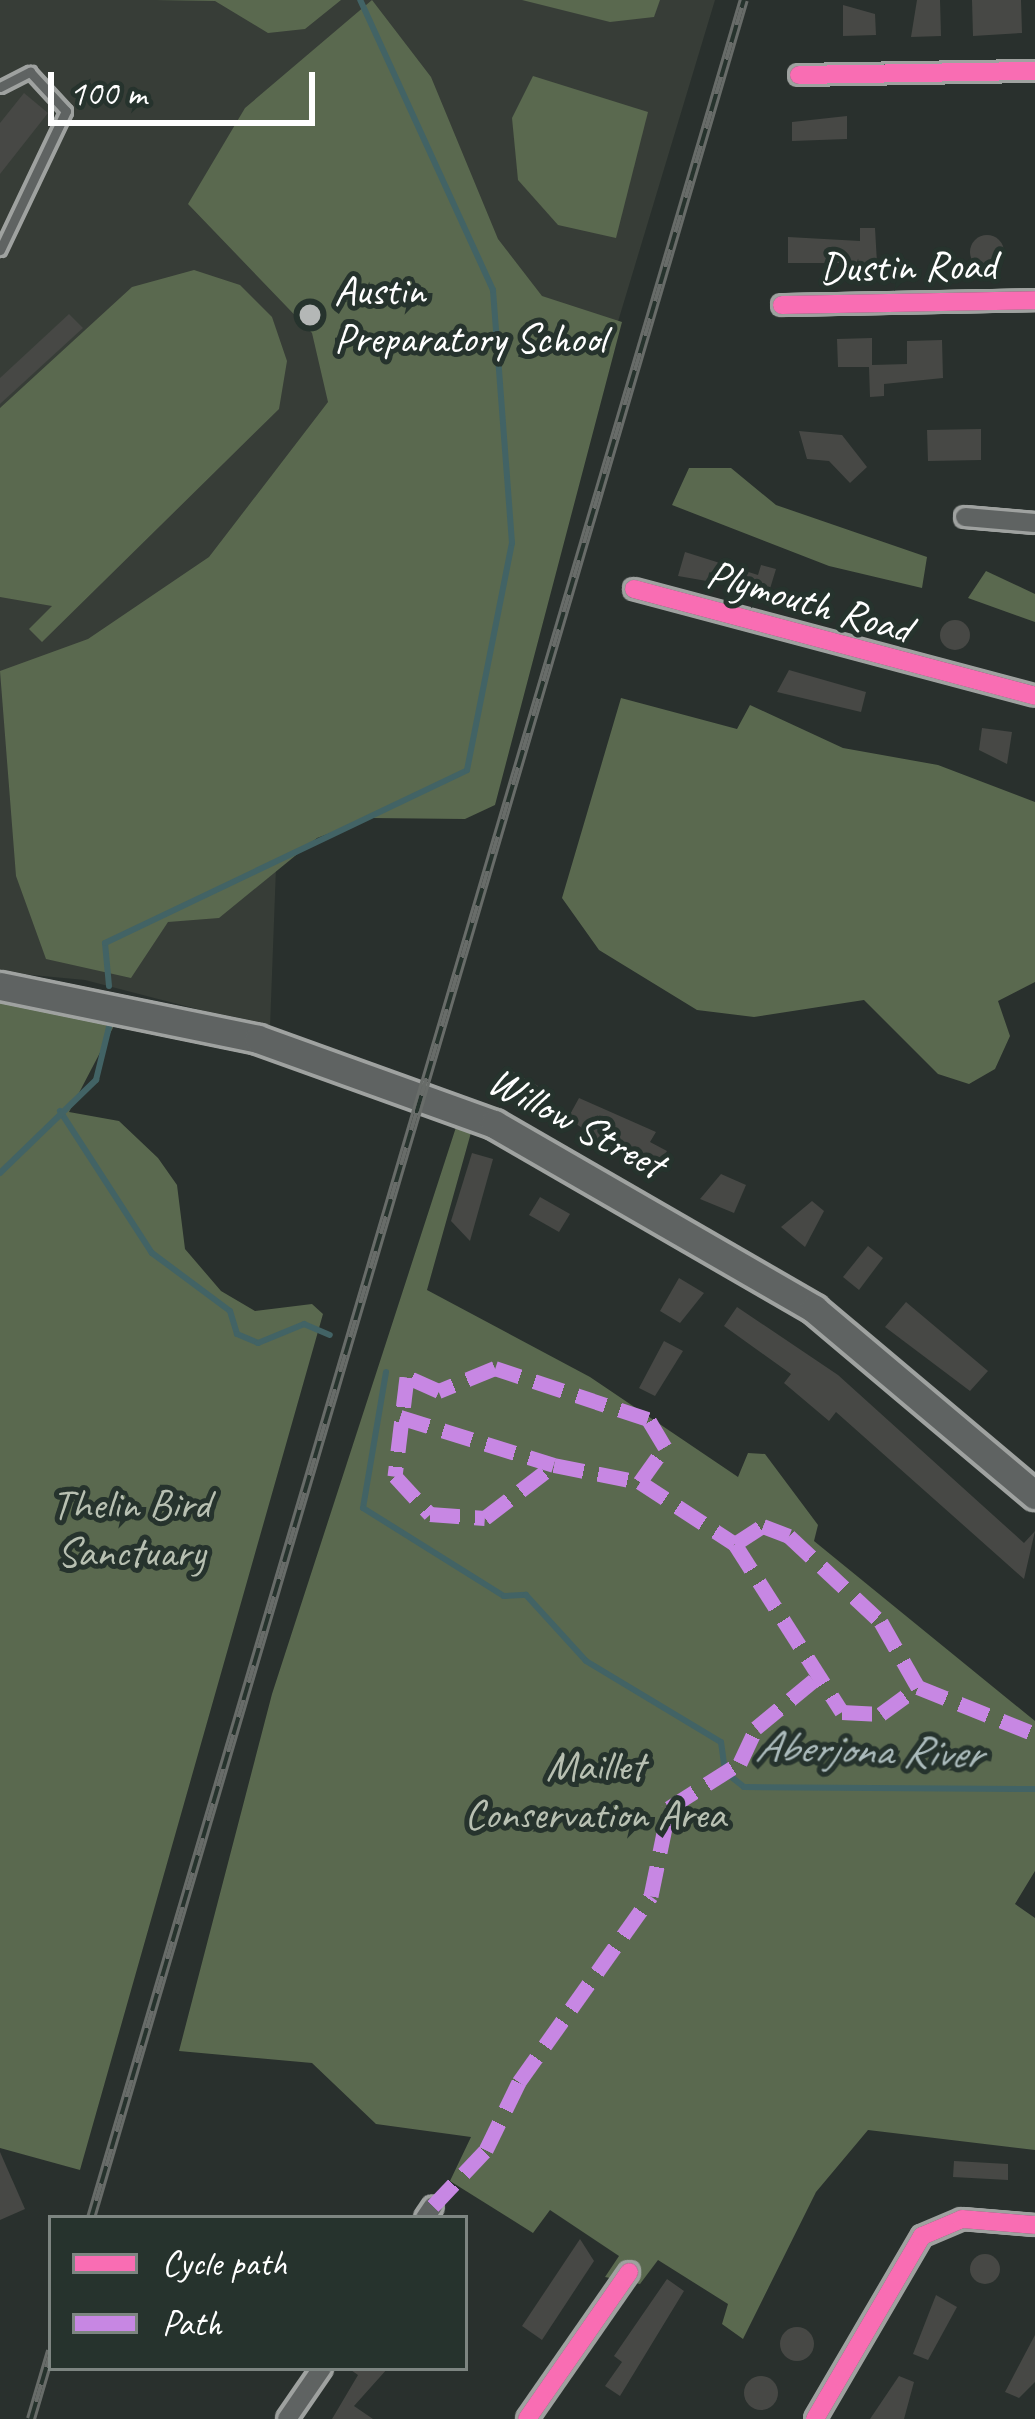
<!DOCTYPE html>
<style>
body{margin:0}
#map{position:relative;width:1035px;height:2419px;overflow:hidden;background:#29302d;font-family:Caveat,sans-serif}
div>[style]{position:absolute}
.built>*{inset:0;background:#373d37}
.green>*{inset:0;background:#5a694f}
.stream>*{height:6px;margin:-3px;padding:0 3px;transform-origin:3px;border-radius:3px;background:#426365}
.building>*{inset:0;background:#474845}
.round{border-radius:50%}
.roads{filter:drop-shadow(3px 0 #9fa2a0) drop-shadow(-3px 0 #9fa2a0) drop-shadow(0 3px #9fa2a0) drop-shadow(0 -3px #9fa2a0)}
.lane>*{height:9px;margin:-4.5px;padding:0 4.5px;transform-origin:4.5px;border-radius:4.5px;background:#5f6362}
.street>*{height:18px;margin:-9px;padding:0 9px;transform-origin:9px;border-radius:9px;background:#5f6362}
.secondary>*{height:27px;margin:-13.5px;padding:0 13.5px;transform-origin:13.5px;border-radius:13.5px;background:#5f6362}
.rail>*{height:10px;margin-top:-5px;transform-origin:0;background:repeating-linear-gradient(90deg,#26332d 0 18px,#686c69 0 36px);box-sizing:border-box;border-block:3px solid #686c69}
.quiet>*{height:15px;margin-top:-7.5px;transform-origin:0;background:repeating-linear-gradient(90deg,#c787e3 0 30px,transparent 0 45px)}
.cycleway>*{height:18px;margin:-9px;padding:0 9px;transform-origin:9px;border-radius:9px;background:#f96db3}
.dots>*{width:33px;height:33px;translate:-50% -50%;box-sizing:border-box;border:6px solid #26332d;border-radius:50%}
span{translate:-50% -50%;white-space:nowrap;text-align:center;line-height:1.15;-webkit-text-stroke:10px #26332d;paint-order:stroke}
.street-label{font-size:42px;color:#fff}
.poi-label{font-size:42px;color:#fff}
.left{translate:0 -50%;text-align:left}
.park-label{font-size:42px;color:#b8c0b2}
.water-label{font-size:45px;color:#abbbbc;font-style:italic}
.legend{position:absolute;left:48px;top:2215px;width:420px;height:156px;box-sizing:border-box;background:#26332d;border:3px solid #7d8581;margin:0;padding:15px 21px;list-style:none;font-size:36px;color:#fff}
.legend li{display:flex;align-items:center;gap:24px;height:60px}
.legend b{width:60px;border:3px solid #7d8581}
.scale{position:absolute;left:48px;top:72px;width:267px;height:54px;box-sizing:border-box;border:6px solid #fff;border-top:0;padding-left:15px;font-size:36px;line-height:42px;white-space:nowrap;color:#fff;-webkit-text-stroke:9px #26332d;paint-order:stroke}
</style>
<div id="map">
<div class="built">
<div style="clip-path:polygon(0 0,715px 0,547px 557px,420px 788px,277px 841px,270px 1028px,85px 980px,0 972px)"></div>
</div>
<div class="green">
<div style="clip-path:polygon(155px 0,341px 0,305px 29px,268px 33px,215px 1px)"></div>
<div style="clip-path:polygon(372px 0,431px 77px,498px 239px,542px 296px,622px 322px,495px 805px,465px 819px,371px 818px,317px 838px,219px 918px,168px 922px,131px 978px,46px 959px,16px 876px,0 671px,88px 639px,209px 557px,328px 402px,312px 333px,188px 204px,245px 108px)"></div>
<div style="clip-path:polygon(522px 0,660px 0,654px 17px,610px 22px)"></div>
<div style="clip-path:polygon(533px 76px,648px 112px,616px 238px,558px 225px,518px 180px,512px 118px)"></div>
<div style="clip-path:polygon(194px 270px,240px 285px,272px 317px,287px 361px,279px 409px,42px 642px,29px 629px,52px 606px,0 597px,0 408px,132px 287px)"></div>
<div style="clip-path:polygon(689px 468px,731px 468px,776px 505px,927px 557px,922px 588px,829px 566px,672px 505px)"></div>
<div style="clip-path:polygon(986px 571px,1035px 594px,1035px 622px,968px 598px)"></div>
<div style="clip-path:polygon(621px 698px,737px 729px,750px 705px,843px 748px,938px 765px,1035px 802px,1035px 982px,998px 1001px,1010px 1036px,995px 1069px,969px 1084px,938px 1074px,864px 1000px,754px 1017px,697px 1010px,599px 950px,562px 898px)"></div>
<div style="clip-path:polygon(0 1003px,116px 1022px,69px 1112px,119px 1121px,158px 1158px,177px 1185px,185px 1249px,221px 1291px,255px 1311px,312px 1304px,323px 1314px,80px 2170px,0 2148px)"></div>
<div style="clip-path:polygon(458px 1121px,472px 1129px,427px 1290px,590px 1377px,738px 1477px,748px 1453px,765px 1454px,818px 1525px,814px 1541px,1035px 1721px,1035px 1871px,1015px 1904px,1035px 1918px,1035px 2150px,868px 2130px,816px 2192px,743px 2339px,722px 2324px,728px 2304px,658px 2260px,640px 2284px,605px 2277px,619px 2256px,550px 2210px,533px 2233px,450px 2181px,471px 2137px,376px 2124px,312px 2063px,179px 2051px,272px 1694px)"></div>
</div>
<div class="stream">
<div style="left:109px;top:986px;width:43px;rotate:-95.3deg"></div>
<div style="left:105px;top:943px;width:401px;rotate:-25.5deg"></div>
<div style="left:467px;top:770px;width:231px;rotate:-78.8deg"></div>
<div style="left:512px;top:543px;width:254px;rotate:-94.3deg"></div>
<div style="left:493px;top:290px;width:319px;rotate:-114.6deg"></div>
<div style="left:60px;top:1111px;width:169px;rotate:57.1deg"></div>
<div style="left:152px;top:1253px;width:97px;rotate:36.6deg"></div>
<div style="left:230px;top:1311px;width:24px;rotate:73deg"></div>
<div style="left:237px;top:1334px;width:23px;rotate:23deg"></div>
<div style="left:258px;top:1343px;width:50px;rotate:-22.4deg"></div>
<div style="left:304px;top:1324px;width:28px;rotate:23deg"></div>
<div style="left:0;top:1173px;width:134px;rotate:-44.1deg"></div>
<div style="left:96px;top:1080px;width:63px;rotate:-76.2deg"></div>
<div style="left:386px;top:1372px;width:138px;rotate:99.6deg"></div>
<div style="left:363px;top:1508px;width:166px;rotate:32deg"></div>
<div style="left:504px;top:1596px;width:22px;rotate:-3deg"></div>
<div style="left:526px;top:1595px;width:89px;rotate:47.7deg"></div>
<div style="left:586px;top:1661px;width:157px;rotate:31deg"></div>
<div style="left:721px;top:1742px;width:30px;rotate:82deg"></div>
<div style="left:725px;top:1772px;width:24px;rotate:38deg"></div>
<div style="left:744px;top:1787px;width:291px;rotate:0.4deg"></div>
</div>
<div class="building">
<div style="clip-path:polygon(917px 0,940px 0,941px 36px,911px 37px)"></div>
<div style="clip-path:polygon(972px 0,1021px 0,1022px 33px,973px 36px)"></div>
<div style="clip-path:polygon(843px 5px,875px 14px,876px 35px,843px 36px)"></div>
<div style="clip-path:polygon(24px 93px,48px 113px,0 174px,0 123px)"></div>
<div style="clip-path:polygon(847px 116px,847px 139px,792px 141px,792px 122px)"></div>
<div style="clip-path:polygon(860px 228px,875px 228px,877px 263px,788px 263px,788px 237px,860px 241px)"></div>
<div class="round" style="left:970px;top:235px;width:34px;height:34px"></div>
<div style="clip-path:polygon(69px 314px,83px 328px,0 404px,0 378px)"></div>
<div style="clip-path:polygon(872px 338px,872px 365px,907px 364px,907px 341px,942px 340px,943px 378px,884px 384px,884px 396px,870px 397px,869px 367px,838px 367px,837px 339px)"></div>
<div style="clip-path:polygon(981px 429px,981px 460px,928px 461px,927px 430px)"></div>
<div style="clip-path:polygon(799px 431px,842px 435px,867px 467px,850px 483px,829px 461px,807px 459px)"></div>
<div style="clip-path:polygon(685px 552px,758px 575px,761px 565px,776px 569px,769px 592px,678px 576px)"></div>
<div class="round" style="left:940px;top:620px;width:30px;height:30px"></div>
<div style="clip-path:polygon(789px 670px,866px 692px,861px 712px,777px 692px)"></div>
<div style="clip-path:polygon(982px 728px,1012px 732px,1007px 764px,979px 750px)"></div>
<div style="clip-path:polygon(512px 1071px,538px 1086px,533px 1108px,502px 1090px)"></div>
<div style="clip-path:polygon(579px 1098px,656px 1132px,650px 1142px,667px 1151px,652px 1178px,568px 1118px)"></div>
<div style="clip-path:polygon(472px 1153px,493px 1159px,470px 1241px,451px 1221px)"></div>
<div style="clip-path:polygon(721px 1174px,746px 1185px,734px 1213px,700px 1199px)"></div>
<div style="clip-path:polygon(540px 1197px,570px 1214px,559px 1232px,529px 1215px)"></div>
<div style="clip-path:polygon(812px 1201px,824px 1211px,805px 1247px,781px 1227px)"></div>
<div style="clip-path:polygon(868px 1246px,883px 1258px,859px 1290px,843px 1277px)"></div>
<div style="clip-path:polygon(679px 1278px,704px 1293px,680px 1323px,660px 1311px)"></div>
<div style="clip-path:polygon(906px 1302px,988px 1371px,970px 1391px,885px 1327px)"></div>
<div style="clip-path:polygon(737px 1307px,838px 1375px,1024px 1543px,1035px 1531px,1024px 1579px,836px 1412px,829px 1421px,784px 1383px,791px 1374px,724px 1326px)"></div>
<div style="clip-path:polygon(664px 1341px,683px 1351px,655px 1396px,639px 1388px)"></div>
<div style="clip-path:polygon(0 2152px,25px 2209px,0 2220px)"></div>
<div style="clip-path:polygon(954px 2161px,1008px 2164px,1008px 2180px,953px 2177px)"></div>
<div style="clip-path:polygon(580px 2239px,594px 2261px,542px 2340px,522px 2326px)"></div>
<div class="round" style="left:970px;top:2254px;width:30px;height:30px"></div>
<div style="clip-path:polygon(667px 2279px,684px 2291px,620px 2396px,605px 2386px,622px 2362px,614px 2356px)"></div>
<div style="clip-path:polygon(936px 2295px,957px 2307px,928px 2360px,913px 2354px)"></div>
<div class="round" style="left:780px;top:2327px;width:34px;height:34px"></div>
<div style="clip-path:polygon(1035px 2335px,1035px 2382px,1019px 2398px,1005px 2392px)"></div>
<div style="clip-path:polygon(348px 2368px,388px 2368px,354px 2406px,373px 2419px,332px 2419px,358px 2375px)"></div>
<div class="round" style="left:744px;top:2376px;width:34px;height:34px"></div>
<div style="clip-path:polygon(899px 2376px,914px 2382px,904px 2419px,870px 2419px)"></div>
</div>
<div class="roads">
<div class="lane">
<div style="left:0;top:87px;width:34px;rotate:-27deg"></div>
<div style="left:30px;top:72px;width:53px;rotate:47.3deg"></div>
<div style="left:66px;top:111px;width:154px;rotate:115.4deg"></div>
</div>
<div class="street">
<div style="left:799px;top:75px;width:236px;rotate:-1deg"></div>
<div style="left:782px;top:305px;width:253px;rotate:-1.1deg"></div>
<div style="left:965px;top:517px;width:70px;rotate:4.9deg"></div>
<div style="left:634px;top:589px;width:415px;rotate:14.9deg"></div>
<div style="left:425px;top:2218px;width:14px;rotate:-56deg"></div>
<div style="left:287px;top:2419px;width:62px;rotate:-55.5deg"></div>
<div style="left:527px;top:2419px;width:179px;rotate:-55.2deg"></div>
<div style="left:815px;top:2419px;width:212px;rotate:-59.7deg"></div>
<div style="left:922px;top:2236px;width:43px;rotate:-23deg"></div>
<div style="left:962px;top:2219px;width:73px;rotate:4.7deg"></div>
</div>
<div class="secondary">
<div style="left:0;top:986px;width:263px;rotate:11.6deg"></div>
<div style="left:258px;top:1039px;width:251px;rotate:19.8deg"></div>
<div style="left:494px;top:1124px;width:370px;rotate:30deg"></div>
<div style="left:814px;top:1309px;width:289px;rotate:40.1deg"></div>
</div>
</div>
<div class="rail">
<div style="left:91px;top:2218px;width:2312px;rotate:-73.6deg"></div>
<div style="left:31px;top:2419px;width:71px;rotate:-73.6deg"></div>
</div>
<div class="quiet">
<div style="left:400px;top:1417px;width:161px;rotate:17.3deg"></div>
<div style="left:640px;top:1482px;width:43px;rotate:-54.5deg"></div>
<div style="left:665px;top:1447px;width:33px;rotate:-121deg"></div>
<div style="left:648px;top:1419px;width:161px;rotate:-161.6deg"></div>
<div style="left:495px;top:1368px;width:61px;rotate:157.7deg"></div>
<div style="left:439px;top:1391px;width:35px;rotate:-156deg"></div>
<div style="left:407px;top:1377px;width:100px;rotate:96.9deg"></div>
<div style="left:395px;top:1476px;width:52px;rotate:47.4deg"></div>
<div style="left:430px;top:1514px;width:55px;rotate:4.2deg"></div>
<div style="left:485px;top:1518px;width:87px;rotate:-37.5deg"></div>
<div style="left:554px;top:1465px;width:88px;rotate:11.2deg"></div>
<div style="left:640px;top:1482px;width:113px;rotate:33.1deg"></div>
<div style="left:735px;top:1544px;width:199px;rotate:57.5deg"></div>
<div style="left:842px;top:1712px;width:39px;rotate:3deg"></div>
<div style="left:881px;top:1714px;width:46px;rotate:-36.1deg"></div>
<div style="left:918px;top:1687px;width:126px;rotate:21.9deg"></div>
<div style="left:735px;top:1544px;width:33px;rotate:-33deg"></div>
<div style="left:763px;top:1526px;width:28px;rotate:21deg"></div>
<div style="left:789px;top:1536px;width:126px;rotate:43.1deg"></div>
<div style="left:881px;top:1622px;width:75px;rotate:60.4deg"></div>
<div style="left:433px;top:2206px;width:77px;rotate:-46.6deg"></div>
<div style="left:486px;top:2150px;width:76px;rotate:-64.1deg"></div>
<div style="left:519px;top:2082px;width:228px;rotate:-54.6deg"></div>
<div style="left:651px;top:1896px;width:90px;rotate:-78.4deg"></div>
<div style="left:669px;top:1808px;width:84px;rotate:-32.4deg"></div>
<div style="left:740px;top:1763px;width:38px;rotate:-65deg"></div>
<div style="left:756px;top:1728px;width:75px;rotate:-39.6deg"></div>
</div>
<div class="cycleway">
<div style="left:799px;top:75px;width:236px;rotate:-1deg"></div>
<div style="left:782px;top:305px;width:253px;rotate:-1.1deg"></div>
<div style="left:634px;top:589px;width:415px;rotate:14.9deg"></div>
<div style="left:527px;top:2419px;width:179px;rotate:-55.2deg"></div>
<div style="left:815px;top:2419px;width:212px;rotate:-59.7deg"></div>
<div style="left:922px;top:2236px;width:43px;rotate:-23deg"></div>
<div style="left:962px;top:2219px;width:73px;rotate:4.7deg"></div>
</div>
<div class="dots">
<div style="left:310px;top:315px;background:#b4b7b6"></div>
</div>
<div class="street-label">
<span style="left:908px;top:267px;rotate:-1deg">Dustin Road</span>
<span style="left:809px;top:602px;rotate:16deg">Plymouth Road</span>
<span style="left:576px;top:1123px;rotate:28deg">Willow Street</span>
</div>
<div class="poi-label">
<span class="left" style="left:334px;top:315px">Austin<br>Preparatory School</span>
</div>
<div class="park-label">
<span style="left:131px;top:1529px">Thelin Bird<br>Sanctuary</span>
<span style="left:595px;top:1791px">Maillet<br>Conservation Area</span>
</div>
<div class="water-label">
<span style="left:868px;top:1750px;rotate:2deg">Aberjona River</span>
</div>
<ul class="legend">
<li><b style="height:15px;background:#f96db3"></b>Cycle path</li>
<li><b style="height:15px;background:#c787e3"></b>Path</li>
</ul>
<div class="scale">100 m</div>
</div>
